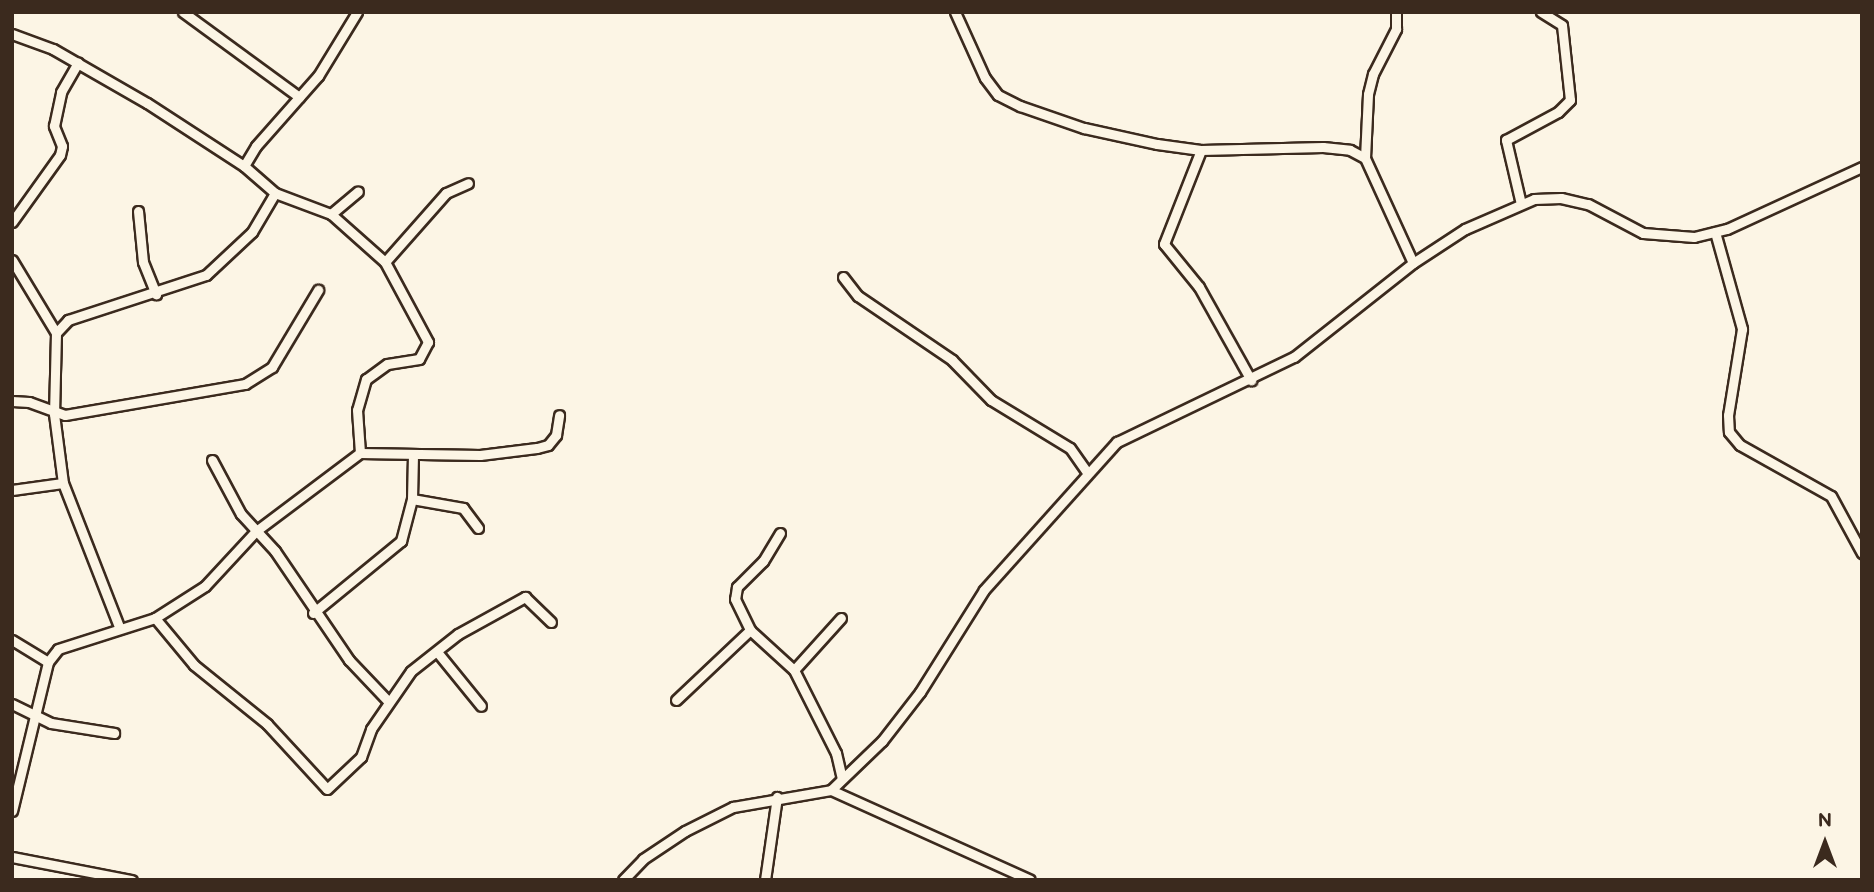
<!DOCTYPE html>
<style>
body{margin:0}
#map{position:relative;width:1874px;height:892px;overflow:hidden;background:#fcf5e5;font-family:"Balsamiq Sans",sans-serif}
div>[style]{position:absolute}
.roads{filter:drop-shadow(2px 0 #3b2a1e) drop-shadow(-2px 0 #3b2a1e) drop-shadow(0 2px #3b2a1e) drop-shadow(0 -2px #3b2a1e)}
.street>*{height:9px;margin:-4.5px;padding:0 4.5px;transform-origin:4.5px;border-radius:4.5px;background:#fcf5e5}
span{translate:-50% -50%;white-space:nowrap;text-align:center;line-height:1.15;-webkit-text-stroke:5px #fcf5e5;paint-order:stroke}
.frame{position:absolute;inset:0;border:14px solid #3b2a1e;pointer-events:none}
.north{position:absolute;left:1790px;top:808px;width:70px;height:70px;-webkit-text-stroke:5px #fcf5e5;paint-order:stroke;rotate:0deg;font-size:19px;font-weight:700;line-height:28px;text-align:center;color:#3b2a1e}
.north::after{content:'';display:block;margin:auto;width:24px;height:32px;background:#3b2a1e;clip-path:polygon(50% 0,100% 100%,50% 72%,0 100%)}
</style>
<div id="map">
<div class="roads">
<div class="street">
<div style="left:183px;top:12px;width:144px;rotate:36.2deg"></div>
<div style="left:955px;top:12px;width:72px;rotate:65.6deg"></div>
<div style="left:985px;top:78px;width:21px;rotate:53deg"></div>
<div style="left:998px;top:95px;width:25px;rotate:27deg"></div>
<div style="left:1020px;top:106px;width:68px;rotate:19deg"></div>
<div style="left:1084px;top:128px;width:75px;rotate:12.4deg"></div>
<div style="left:1157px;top:144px;width:44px;rotate:7.8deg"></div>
<div style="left:1201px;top:150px;width:122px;rotate:-1.4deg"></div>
<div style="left:1323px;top:147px;width:27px;rotate:6deg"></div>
<div style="left:1350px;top:150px;width:17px;rotate:28deg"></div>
<div style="left:1365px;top:158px;width:115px;rotate:65.4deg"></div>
<div style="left:12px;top:34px;width:44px;rotate:20.1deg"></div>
<div style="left:53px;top:49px;width:108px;rotate:29.9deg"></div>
<div style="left:147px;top:103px;width:116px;rotate:33deg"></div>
<div style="left:244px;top:166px;width:41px;rotate:41.1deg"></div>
<div style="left:275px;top:193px;width:60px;rotate:20.6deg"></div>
<div style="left:331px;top:214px;width:72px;rotate:41.6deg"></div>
<div style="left:385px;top:262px;width:91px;rotate:61.7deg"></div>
<div style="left:428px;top:342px;width:19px;rotate:118deg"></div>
<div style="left:419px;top:359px;width:32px;rotate:171deg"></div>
<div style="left:387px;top:364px;width:26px;rotate:144deg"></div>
<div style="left:366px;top:379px;width:32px;rotate:106deg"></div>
<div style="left:357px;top:410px;width:43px;rotate:86deg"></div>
<div style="left:1201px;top:150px;width:101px;rotate:111.5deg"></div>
<div style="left:1164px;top:244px;width:55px;rotate:50.9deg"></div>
<div style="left:1199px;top:287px;width:107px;rotate:60.8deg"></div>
<div style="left:1365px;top:158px;width:64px;rotate:-87.3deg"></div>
<div style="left:1368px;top:94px;width:21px;rotate:-76deg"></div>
<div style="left:1373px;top:74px;width:51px;rotate:-62.9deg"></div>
<div style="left:1396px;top:29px;width:17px;rotate:-90deg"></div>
<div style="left:244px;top:166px;width:23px;rotate:-59deg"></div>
<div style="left:256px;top:146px;width:94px;rotate:-48.5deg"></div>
<div style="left:318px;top:76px;width:75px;rotate:-58.6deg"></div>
<div style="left:1521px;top:204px;width:66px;rotate:-103.2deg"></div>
<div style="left:1506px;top:140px;width:59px;rotate:-28.3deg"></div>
<div style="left:1558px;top:112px;width:17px;rotate:-45deg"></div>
<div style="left:1570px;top:100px;width:75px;rotate:-96.1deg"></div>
<div style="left:1562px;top:25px;width:25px;rotate:-148deg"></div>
<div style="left:138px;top:211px;width:51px;rotate:84.4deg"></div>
<div style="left:143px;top:262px;width:35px;rotate:68deg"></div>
<div style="left:331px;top:214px;width:35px;rotate:-40deg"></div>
<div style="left:12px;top:222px;width:82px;rotate:-54.4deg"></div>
<div style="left:60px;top:155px;width:9px;rotate:-77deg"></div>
<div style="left:62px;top:146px;width:22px;rotate:-112deg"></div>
<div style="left:54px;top:126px;width:35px;rotate:-78deg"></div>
<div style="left:61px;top:92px;width:34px;rotate:-60deg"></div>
<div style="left:1715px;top:232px;width:101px;rotate:74.4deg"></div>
<div style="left:1742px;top:329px;width:87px;rotate:99.2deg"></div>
<div style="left:1728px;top:415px;width:17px;rotate:87deg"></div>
<div style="left:1729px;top:432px;width:17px;rotate:50deg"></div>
<div style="left:1740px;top:445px;width:104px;rotate:29.3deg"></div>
<div style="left:1831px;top:496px;width:65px;rotate:61.5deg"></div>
<div style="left:12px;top:260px;width:85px;rotate:58.9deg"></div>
<div style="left:56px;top:333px;width:81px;rotate:91.4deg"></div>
<div style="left:54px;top:414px;width:70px;rotate:82.6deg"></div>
<div style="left:63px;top:483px;width:155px;rotate:68.7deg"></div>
<div style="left:385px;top:262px;width:92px;rotate:-48.5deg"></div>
<div style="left:446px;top:193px;width:24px;rotate:-24deg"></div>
<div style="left:843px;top:277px;width:24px;rotate:52deg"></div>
<div style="left:858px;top:296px;width:114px;rotate:34.2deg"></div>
<div style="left:952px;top:360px;width:56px;rotate:45.7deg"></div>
<div style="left:991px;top:400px;width:92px;rotate:31.3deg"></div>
<div style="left:1070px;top:448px;width:28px;rotate:55deg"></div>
<div style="left:56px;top:333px;width:18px;rotate:-47deg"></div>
<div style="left:68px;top:320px;width:145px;rotate:-18.1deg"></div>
<div style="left:206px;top:275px;width:63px;rotate:-43.1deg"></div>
<div style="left:252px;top:232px;width:45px;rotate:-59.5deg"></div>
<div style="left:12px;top:401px;width:17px;rotate:3deg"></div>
<div style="left:29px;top:402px;width:38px;rotate:20deg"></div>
<div style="left:65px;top:415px;width:183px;rotate:-9.8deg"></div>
<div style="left:245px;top:384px;width:32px;rotate:-32deg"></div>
<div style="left:272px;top:367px;width:90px;rotate:-59.1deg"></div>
<div style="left:212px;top:460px;width:61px;rotate:61.8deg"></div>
<div style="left:241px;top:514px;width:50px;rotate:47.4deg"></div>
<div style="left:275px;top:551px;width:132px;rotate:55.8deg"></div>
<div style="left:349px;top:660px;width:57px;rotate:46.4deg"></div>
<div style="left:12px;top:490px;width:51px;rotate:-7.8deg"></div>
<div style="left:412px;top:499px;width:52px;rotate:10deg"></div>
<div style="left:463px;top:508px;width:25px;rotate:53deg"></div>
<div style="left:780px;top:533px;width:33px;rotate:121deg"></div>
<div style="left:763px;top:561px;width:37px;rotate:135deg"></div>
<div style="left:737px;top:587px;width:12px;rotate:99deg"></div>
<div style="left:735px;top:599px;width:34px;rotate:64deg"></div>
<div style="left:750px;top:630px;width:59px;rotate:42.3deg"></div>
<div style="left:794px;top:670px;width:93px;rotate:63.2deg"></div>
<div style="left:836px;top:753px;width:26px;rotate:77deg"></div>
<div style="left:313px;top:613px;width:114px;rotate:-39.3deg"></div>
<div style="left:401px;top:541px;width:43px;rotate:-75.3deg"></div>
<div style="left:412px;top:499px;width:43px;rotate:-88.7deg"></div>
<div style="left:155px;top:618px;width:61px;rotate:50.3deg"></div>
<div style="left:194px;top:665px;width:94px;rotate:38.9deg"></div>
<div style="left:267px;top:724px;width:88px;rotate:47.3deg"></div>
<div style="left:327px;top:789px;width:47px;rotate:-43.3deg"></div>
<div style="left:361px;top:757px;width:30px;rotate:-70deg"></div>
<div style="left:371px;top:729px;width:70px;rotate:-55.4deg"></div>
<div style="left:411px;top:671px;width:60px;rotate:-38.2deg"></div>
<div style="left:458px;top:634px;width:77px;rotate:-28.9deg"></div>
<div style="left:525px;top:597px;width:36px;rotate:44deg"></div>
<div style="left:12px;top:640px;width:42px;rotate:31.4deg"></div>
<div style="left:438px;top:653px;width:68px;rotate:50.9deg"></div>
<div style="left:794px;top:670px;width:70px;rotate:-47.9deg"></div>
<div style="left:676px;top:700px;width:102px;rotate:-43.4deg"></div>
<div style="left:12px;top:704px;width:43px;rotate:26deg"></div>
<div style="left:51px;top:723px;width:64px;rotate:9deg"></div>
<div style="left:831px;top:790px;width:71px;rotate:-43.9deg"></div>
<div style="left:882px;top:741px;width:62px;rotate:-52.2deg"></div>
<div style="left:920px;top:692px;width:120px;rotate:-57.9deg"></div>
<div style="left:984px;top:590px;width:199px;rotate:-48.1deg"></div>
<div style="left:1117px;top:442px;width:196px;rotate:-25.7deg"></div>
<div style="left:1294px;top:357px;width:152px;rotate:-38.3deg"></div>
<div style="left:1413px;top:263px;width:62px;rotate:-33.2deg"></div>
<div style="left:1465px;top:229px;width:75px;rotate:-23.5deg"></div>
<div style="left:1534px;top:199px;width:27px;rotate:-2deg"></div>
<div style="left:1561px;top:198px;width:28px;rotate:13deg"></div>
<div style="left:1588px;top:204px;width:62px;rotate:27.8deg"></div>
<div style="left:1643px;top:233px;width:51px;rotate:4.5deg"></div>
<div style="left:1694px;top:237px;width:34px;rotate:-14deg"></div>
<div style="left:1727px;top:229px;width:149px;rotate:-24.7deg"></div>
<div style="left:12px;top:811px;width:153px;rotate:-76.4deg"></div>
<div style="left:48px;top:662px;width:16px;rotate:-52deg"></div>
<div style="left:58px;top:649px;width:102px;rotate:-17.7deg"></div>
<div style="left:155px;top:618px;width:59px;rotate:-32.6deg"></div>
<div style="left:205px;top:586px;width:75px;rotate:-47.2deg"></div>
<div style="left:256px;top:531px;width:130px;rotate:-36.9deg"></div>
<div style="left:360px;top:453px;width:120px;rotate:1deg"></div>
<div style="left:480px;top:455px;width:57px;rotate:-7deg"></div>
<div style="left:537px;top:448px;width:11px;rotate:-15deg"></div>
<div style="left:548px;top:445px;width:13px;rotate:-51deg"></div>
<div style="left:556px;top:435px;width:20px;rotate:-81deg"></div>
<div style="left:12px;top:857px;width:122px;rotate:10.9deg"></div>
<div style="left:623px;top:880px;width:29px;rotate:-46deg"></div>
<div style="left:643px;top:859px;width:50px;rotate:-33.7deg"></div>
<div style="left:685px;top:831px;width:54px;rotate:-26.6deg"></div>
<div style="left:733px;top:807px;width:99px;rotate:-9.8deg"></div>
<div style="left:831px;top:790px;width:218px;rotate:24.3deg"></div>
<div style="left:765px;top:880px;width:84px;rotate:-81.8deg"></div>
</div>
</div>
<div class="frame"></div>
<div class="north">N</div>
</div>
